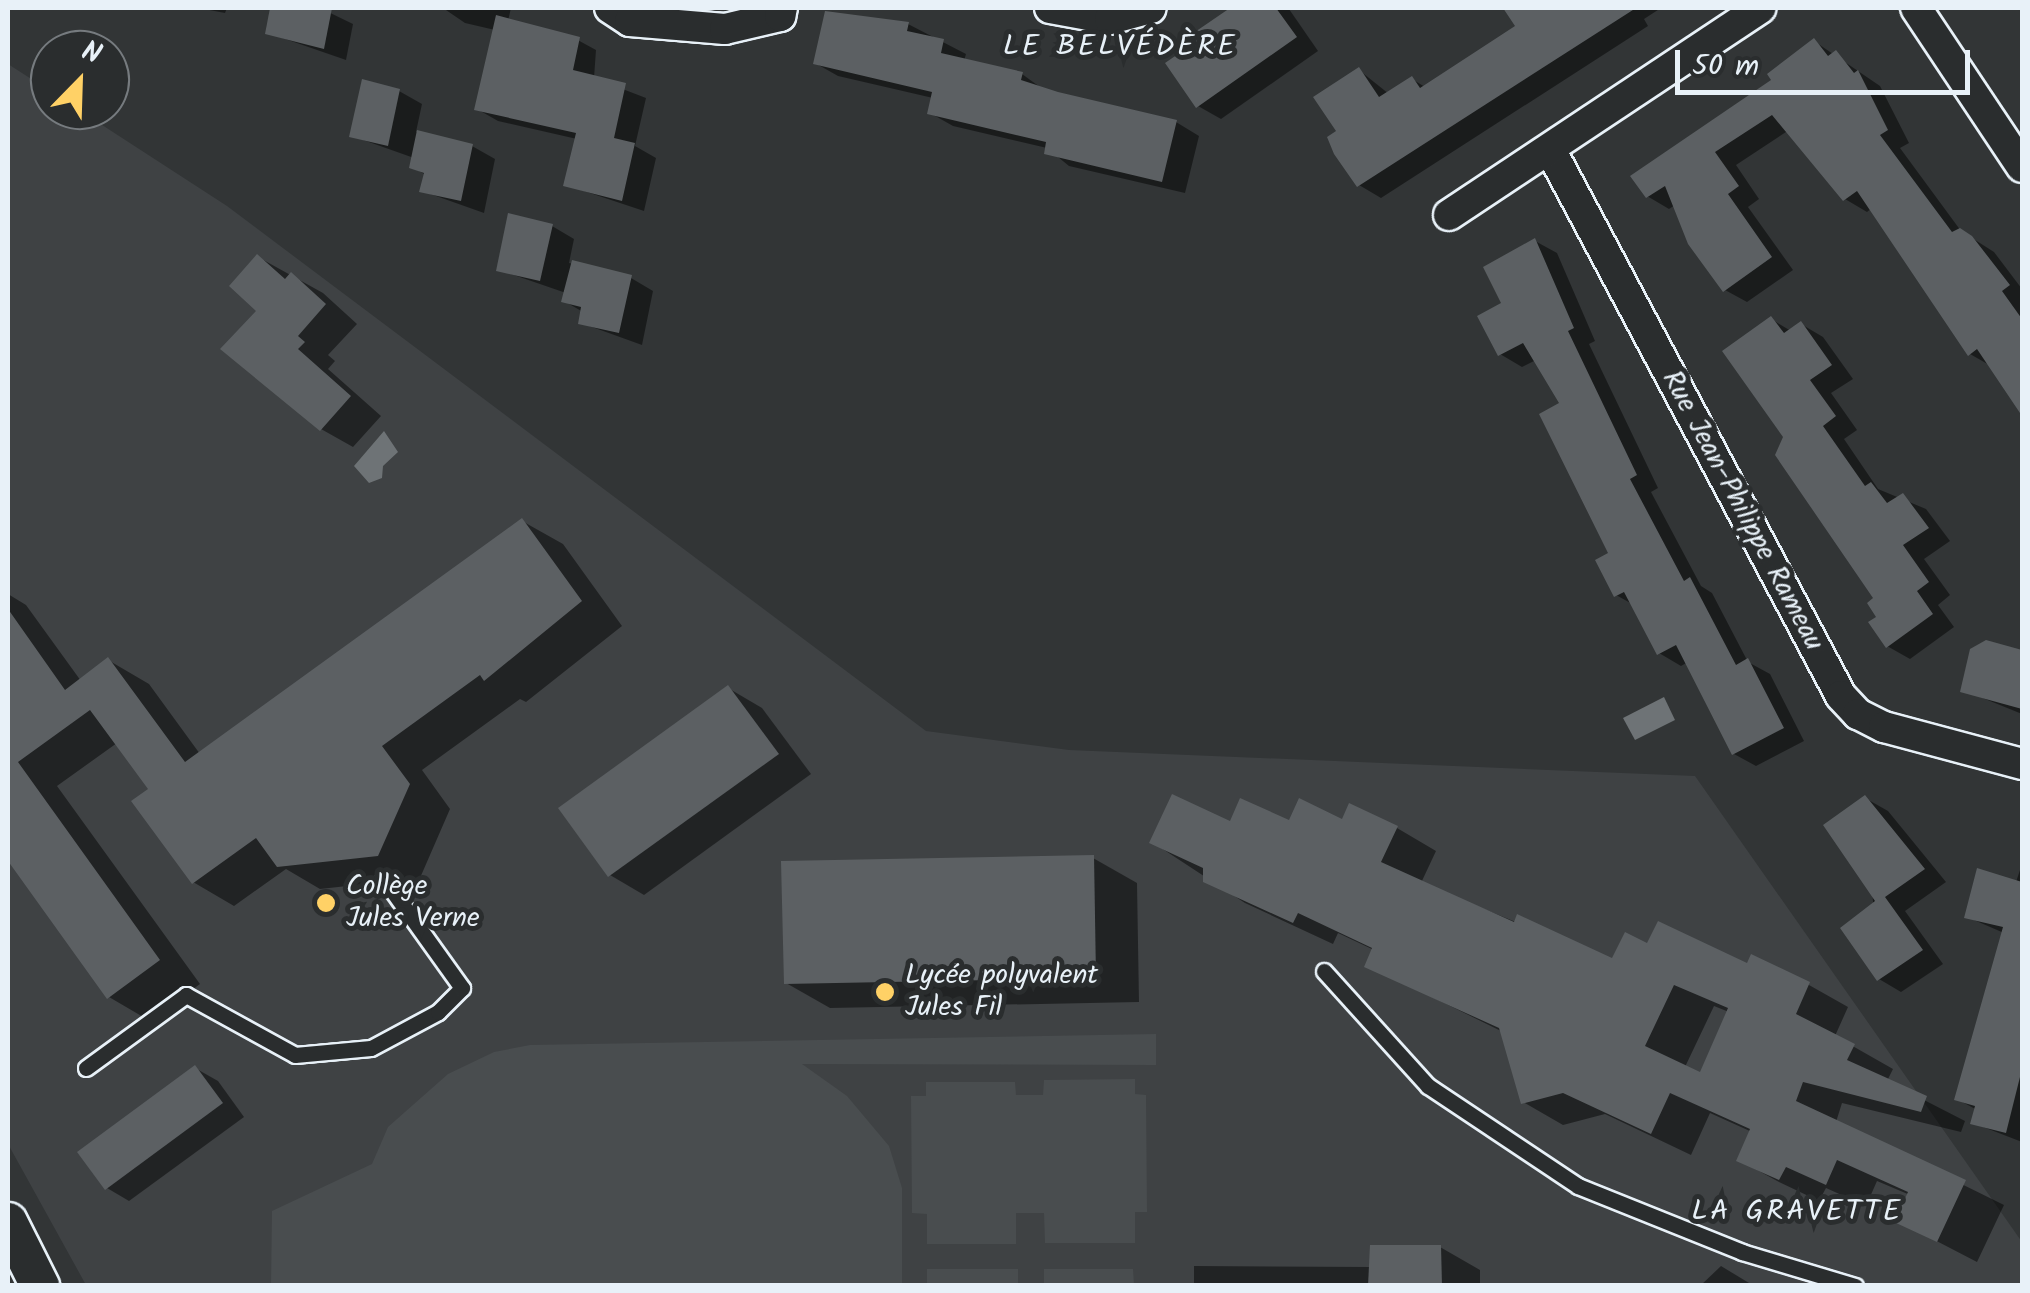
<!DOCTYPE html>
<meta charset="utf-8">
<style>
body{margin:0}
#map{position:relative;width:2030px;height:1293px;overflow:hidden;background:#323536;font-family:Kalam,sans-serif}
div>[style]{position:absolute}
.built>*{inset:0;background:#3f4244}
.green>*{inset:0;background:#494d4f}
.water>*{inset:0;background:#6e7376}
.shadow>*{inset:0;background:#0007}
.building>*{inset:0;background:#5c6063}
.roads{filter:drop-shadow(2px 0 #e8f1f8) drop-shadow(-2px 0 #e8f1f8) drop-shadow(0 2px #e8f1f8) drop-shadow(0 -2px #e8f1f8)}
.service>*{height:15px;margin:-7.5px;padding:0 7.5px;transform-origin:7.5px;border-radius:7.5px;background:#2a2d2e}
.minor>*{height:30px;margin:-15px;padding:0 15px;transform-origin:15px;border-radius:15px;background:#2a2d2e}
.tertiary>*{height:38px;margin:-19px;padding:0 19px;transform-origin:19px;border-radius:19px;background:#2a2d2e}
.dots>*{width:28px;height:28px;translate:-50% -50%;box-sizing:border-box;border:5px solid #2a2d2e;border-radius:50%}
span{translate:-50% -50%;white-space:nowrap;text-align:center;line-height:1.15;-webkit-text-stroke:10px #2a2d2e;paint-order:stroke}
.street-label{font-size:28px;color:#e8f1f8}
.poi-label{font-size:28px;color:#e8f1f8}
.left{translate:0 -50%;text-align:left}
.neighbourhood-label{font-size:30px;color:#e8f1f8;letter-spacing:2.5px}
.frame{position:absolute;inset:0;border:10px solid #e8f1f8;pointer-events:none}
.north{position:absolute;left:30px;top:30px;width:100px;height:100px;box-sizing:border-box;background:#2a2d2e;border:2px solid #767b7f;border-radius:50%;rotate:23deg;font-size:28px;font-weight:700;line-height:40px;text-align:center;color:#e8f1f8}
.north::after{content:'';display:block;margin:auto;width:35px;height:45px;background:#ffd166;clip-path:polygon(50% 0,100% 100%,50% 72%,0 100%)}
.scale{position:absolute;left:1675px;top:50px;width:295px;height:45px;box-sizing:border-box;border:5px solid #e8f1f8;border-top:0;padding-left:12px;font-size:30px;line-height:35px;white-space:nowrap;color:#e8f1f8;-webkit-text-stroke:8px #2a2d2e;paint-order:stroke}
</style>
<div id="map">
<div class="built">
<div style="clip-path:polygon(8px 64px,50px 91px,50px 110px,79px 110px,227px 206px,926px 731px,1069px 750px,1695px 776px,2022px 1242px,2022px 1285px,86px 1285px,8px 1144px)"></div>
</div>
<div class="green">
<div style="clip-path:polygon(1156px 1034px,1156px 1065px,802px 1064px,847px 1096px,889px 1146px,902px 1188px,902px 1285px,271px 1285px,272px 1211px,372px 1164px,388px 1127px,448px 1074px,494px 1052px,530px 1045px)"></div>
<div style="clip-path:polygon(1135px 1079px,1135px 1094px,1146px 1095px,1147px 1212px,1135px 1212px,1135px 1243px,1045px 1243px,1044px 1213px,1016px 1213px,1016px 1244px,927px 1244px,927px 1214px,912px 1213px,911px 1096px,926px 1096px,926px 1082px,1015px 1082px,1016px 1095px,1043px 1095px,1044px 1080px)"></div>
<div style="clip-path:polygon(927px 1269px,1018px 1269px,1018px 1285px,927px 1285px)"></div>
<div style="clip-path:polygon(1044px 1269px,1133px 1269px,1134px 1285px,1044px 1285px)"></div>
</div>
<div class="water">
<div style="clip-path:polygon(384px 431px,398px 452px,383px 466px,382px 478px,369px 483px,354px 466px)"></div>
<div style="clip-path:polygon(1664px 697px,1675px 720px,1635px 740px,1623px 718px)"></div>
</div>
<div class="shadow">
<div style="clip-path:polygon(199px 8px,227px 8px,225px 13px)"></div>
<div style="clip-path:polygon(273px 8px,320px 8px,353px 24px,346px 60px,268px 33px)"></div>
<div style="clip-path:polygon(443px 8px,511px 8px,508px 21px,574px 38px,596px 50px,594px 78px,646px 98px,635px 146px,656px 158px,644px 211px,566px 185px,577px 139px,498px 121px,477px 109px,495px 30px,465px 23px)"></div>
<div style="clip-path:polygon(1250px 8px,1289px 9px,1318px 51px,1221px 119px,1198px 106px,1239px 16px)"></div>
<div style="clip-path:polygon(1507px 8px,1661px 8px,1644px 19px,1648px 26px,1381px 198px,1359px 185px,1340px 132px,1359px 70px,1389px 94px,1412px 79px,1425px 87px,1518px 26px)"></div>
<div style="clip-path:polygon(908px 24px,966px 54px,964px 61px,1022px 74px,1044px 90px,1176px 122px,1199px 136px,1185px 193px,1069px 166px,1047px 148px,953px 126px,930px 113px,933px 98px,838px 76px,815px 63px)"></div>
<div style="clip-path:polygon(1814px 41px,1880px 86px,1909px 143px,1900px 148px,1961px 231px,1994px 252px,2022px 289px,2022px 412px,1991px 366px,1970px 354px,1872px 208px,1867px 212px,1845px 199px,1789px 130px,1736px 165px,1759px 199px,1748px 207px,1793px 270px,1747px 302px,1725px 290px,1675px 205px,1669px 209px,1647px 196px)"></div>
<div style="clip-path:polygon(399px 91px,422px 104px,416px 132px,472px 146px,495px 159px,484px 213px,422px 191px,426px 175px,412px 167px,414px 158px,352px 136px)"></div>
<div style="clip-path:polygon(552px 226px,574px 239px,569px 263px,631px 278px,653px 291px,642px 345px,581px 323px,583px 312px,564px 301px,566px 293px,499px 270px)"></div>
<div style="clip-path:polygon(1535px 241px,1557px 253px,1595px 341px,1589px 344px,1658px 488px,1651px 492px,1701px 586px,1712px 593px,1748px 662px,1770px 674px,1804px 741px,1756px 766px,1734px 754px,1688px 662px,1681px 666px,1659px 653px,1634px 605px,1616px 595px,1612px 554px,1563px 404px,1536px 360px,1522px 367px,1500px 354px,1505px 304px)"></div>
<div style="clip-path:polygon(258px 257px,323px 293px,357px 324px,328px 355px,335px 361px,328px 369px,381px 416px,353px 447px,321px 429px,260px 311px)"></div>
<div style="clip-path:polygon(1771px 319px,1791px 331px,1801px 324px,1823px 337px,1853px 379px,1831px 393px,1857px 430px,1844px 439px,1878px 489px,1926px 509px,1950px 541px,1924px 559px,1950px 595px,1938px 605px,1954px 627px,1910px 659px,1887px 646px,1877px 599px,1786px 437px)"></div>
<div style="clip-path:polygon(522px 521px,563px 544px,622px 626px,526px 702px,520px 699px,422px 770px,450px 809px,420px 878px,320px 889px,286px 869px,234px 906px,193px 882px,151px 790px,117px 743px,57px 786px,200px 984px,150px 1021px,109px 997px,8px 857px,8px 839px,16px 832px,8px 820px,8px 594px,26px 605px,81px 681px,108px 660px,149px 684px,200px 754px)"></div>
<div style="clip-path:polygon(1986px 643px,2022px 653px,2022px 714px,1963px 690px)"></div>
<div style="clip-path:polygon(728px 688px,762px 708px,811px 774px,644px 895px,610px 875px)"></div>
<div style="clip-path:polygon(1865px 798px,1888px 811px,1946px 882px,1905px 911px,1943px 964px,1901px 992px,1879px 979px)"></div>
<div style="clip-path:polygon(evenodd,1343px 822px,1397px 828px,1436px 851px,1421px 883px,1613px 962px,1648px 946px,1748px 966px,1809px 985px,1848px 1007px,1835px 1036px,1893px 1069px,1887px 1081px,1965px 1121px,1961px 1132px,1842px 1103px,1836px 1122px,2004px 1205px,1977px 1262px,1898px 1221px,1910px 1195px,1877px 1181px,1866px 1206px,1826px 1188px,1819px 1201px,1779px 1182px,1739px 1160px,1752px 1132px,1710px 1113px,1691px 1155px,1605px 1114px,1563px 1125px,1523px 1102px,1503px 1032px,1367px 965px,1374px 950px,1338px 933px,1333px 944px,1245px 903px,1152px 842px,1231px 824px,1343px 822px,1714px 1006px,1729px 1012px,1702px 1075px,1685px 1067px,1714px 1006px)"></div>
<div style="clip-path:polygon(1093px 858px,1137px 883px,1139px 1002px,830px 1008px,786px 983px)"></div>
<div style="clip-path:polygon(2022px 864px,2022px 1142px,1973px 1123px,1977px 1110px,1957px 1099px,2004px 933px,1967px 917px,2016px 882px)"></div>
<div style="clip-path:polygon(195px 1068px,218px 1081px,244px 1117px,129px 1201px,107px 1188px)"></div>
<div style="clip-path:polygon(1440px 1247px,1480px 1270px,1480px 1286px,1194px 1286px,1194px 1266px,1371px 1267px)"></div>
<div style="clip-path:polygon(1721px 1266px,1754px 1286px,1700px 1286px)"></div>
</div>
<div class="building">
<div style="clip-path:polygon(270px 8px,332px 8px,324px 49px,265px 34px)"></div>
<div style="clip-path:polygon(1230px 8px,1276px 8px,1297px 37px,1196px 108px,1165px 63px,1197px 41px,1192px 34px)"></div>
<div style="clip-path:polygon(1503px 8px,1636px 8px,1357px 187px,1334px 154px,1327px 137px,1336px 131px,1313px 97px,1359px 67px,1379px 97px,1412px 76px,1420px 88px,1515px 26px)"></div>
<div style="clip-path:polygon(825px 11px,909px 22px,907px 31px,944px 39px,941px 53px,1023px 72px,1021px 80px,1058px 92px,1177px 120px,1162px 182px,1044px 154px,1046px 142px,927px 114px,932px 92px,813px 64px)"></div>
<div style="clip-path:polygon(496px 15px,580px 37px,573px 70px,626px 83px,614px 138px,635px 143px,622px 201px,563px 186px,576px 133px,474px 110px)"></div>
<div style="clip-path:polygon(1814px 38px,1828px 56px,1836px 50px,1854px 73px,1858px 70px,1888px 130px,1880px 135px,1952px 232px,1960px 228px,1972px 236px,2010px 285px,2002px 291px,2022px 319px,2022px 416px,1977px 349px,1968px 356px,1857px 191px,1843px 201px,1772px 115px,1715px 152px,1739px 186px,1728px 194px,1772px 257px,1723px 292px,1688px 244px,1665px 186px,1646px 198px,1630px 176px,1771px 80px,1767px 74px)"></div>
<div style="clip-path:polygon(362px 79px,400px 89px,388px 146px,349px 137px)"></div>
<div style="clip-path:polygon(417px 130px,473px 144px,461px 201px,419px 192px,424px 173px,409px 168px)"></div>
<div style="clip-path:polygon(508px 213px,553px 224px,540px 281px,496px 271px)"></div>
<div style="clip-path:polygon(1535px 238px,1574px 328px,1568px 331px,1637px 475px,1630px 479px,1684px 581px,1690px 577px,1736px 665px,1748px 658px,1784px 728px,1732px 755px,1676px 645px,1657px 655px,1624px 592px,1614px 597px,1595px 560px,1608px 553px,1539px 414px,1559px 403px,1523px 343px,1498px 356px,1477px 316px,1501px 303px,1483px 267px)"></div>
<div style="clip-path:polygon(257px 254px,285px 279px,291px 272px,326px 304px,298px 336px,305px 342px,298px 349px,351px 396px,320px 431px,220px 349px,256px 311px,229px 286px)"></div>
<div style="clip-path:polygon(572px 260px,632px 275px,619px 333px,578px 324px,581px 307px,561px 302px)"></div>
<div style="clip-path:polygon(1771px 316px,1784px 333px,1801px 321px,1832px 365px,1810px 380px,1836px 416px,1823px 426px,1865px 486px,1871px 482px,1887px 503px,1903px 493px,1929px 528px,1903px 545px,1929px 582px,1917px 591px,1933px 614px,1886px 648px,1868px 622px,1876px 617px,1867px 603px,1873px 598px,1775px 455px,1783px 437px,1722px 351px)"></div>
<div style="clip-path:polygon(522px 518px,582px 601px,484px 681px,480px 675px,382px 746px,410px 784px,378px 856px,277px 867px,256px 838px,192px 884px,131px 801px,148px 789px,90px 710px,18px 762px,160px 960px,107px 999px,8px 861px,8px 609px,65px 690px,108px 657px,185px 762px)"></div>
<div style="clip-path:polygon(1986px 640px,2022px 650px,2022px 709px,1960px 692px,1970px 649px)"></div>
<div style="clip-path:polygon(728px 685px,779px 754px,608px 877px,558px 808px)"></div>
<div style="clip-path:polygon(evenodd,1172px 794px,1230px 821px,1240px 798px,1289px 820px,1299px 798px,1342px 819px,1349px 803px,1398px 826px,1381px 862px,1514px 922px,1517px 914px,1612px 958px,1625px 932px,1647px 943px,1658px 921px,1747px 963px,1751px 954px,1810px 982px,1796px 1014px,1855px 1044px,1847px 1060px,1927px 1096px,1921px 1112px,1803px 1082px,1796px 1101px,1966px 1180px,1937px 1242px,1894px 1222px,1908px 1192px,1837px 1160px,1826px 1185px,1786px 1167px,1779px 1180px,1736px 1161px,1750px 1129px,1670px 1093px,1651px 1134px,1563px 1093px,1521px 1104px,1499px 1028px,1364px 967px,1372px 948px,1298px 913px,1293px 923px,1203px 882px,1203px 868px,1149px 843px,1172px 794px,1674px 985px,1728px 1008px,1700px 1072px,1645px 1046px,1674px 985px)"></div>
<div style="clip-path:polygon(1865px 795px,1925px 869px,1885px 897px,1923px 950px,1877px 981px,1840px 928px,1875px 901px,1823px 825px)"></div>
<div style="clip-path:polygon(1094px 855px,1096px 978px,784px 984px,781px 861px)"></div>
<div style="clip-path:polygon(1977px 868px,2022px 882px,2022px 1069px,2006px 1133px,1970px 1124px,1975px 1106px,1954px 1100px,2003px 927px,1964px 918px)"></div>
<div style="clip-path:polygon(195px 1065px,223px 1103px,105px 1190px,77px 1152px)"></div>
<div style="clip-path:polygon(1370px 1245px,1441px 1245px,1442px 1286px,1368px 1286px)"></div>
</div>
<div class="roads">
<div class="service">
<div style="left:1324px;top:971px;width:155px;rotate:47.9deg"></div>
<div style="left:1428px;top:1086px;width:180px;rotate:33.7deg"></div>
<div style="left:1578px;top:1186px;width:177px;rotate:21.9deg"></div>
<div style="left:1742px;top:1252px;width:118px;rotate:16.7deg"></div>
<div style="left:86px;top:1068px;width:124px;rotate:-36.1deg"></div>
<div style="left:186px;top:995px;width:124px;rotate:28.8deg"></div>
<div style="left:295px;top:1055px;width:76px;rotate:-5.3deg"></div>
<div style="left:371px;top:1048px;width:76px;rotate:-28.2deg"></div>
<div style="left:438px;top:1012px;width:34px;rotate:-45deg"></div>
<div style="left:462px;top:988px;width:134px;rotate:-125.6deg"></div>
</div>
<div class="minor">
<div style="left:610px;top:8px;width:24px;rotate:33deg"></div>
<div style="left:630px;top:21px;width:95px;rotate:4.8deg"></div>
<div style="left:725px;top:29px;width:57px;rotate:-13.3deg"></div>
<div style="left:780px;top:16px;width:8px;rotate:-76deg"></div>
<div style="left:1050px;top:8px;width:61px;rotate:10.4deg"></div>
<div style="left:1110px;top:19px;width:42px;rotate:-15deg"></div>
<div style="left:1916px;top:8px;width:191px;rotate:56.3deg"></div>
<div style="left:1551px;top:151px;width:617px;rotate:61.98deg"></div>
<div style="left:1841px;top:696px;width:25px;rotate:47deg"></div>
<div style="left:1858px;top:714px;width:29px;rotate:27deg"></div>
<div style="left:1884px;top:727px;width:143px;rotate:15deg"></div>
<div style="left:1449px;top:215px;width:374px;rotate:-33.6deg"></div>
</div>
<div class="tertiary">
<div style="left:8px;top:1222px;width:72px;rotate:63.4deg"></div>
</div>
</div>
<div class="dots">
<div style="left:326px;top:903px;background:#ffd166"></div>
<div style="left:885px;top:992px;background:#ffd166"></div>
</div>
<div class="street-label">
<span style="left:1742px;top:511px;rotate:62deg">Rue Jean-Philippe Rameau</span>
</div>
<div class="poi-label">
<span class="left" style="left:346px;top:903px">Collège<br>Jules Verne</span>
<span class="left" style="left:905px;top:992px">Lycée polyvalent<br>Jules Fil</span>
</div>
<div class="neighbourhood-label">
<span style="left:1120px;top:47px">LE BELVÉDÈRE</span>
<span style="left:1797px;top:1212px">LA GRAVETTE</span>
</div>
<div class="frame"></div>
<div class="north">N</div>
<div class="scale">50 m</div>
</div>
